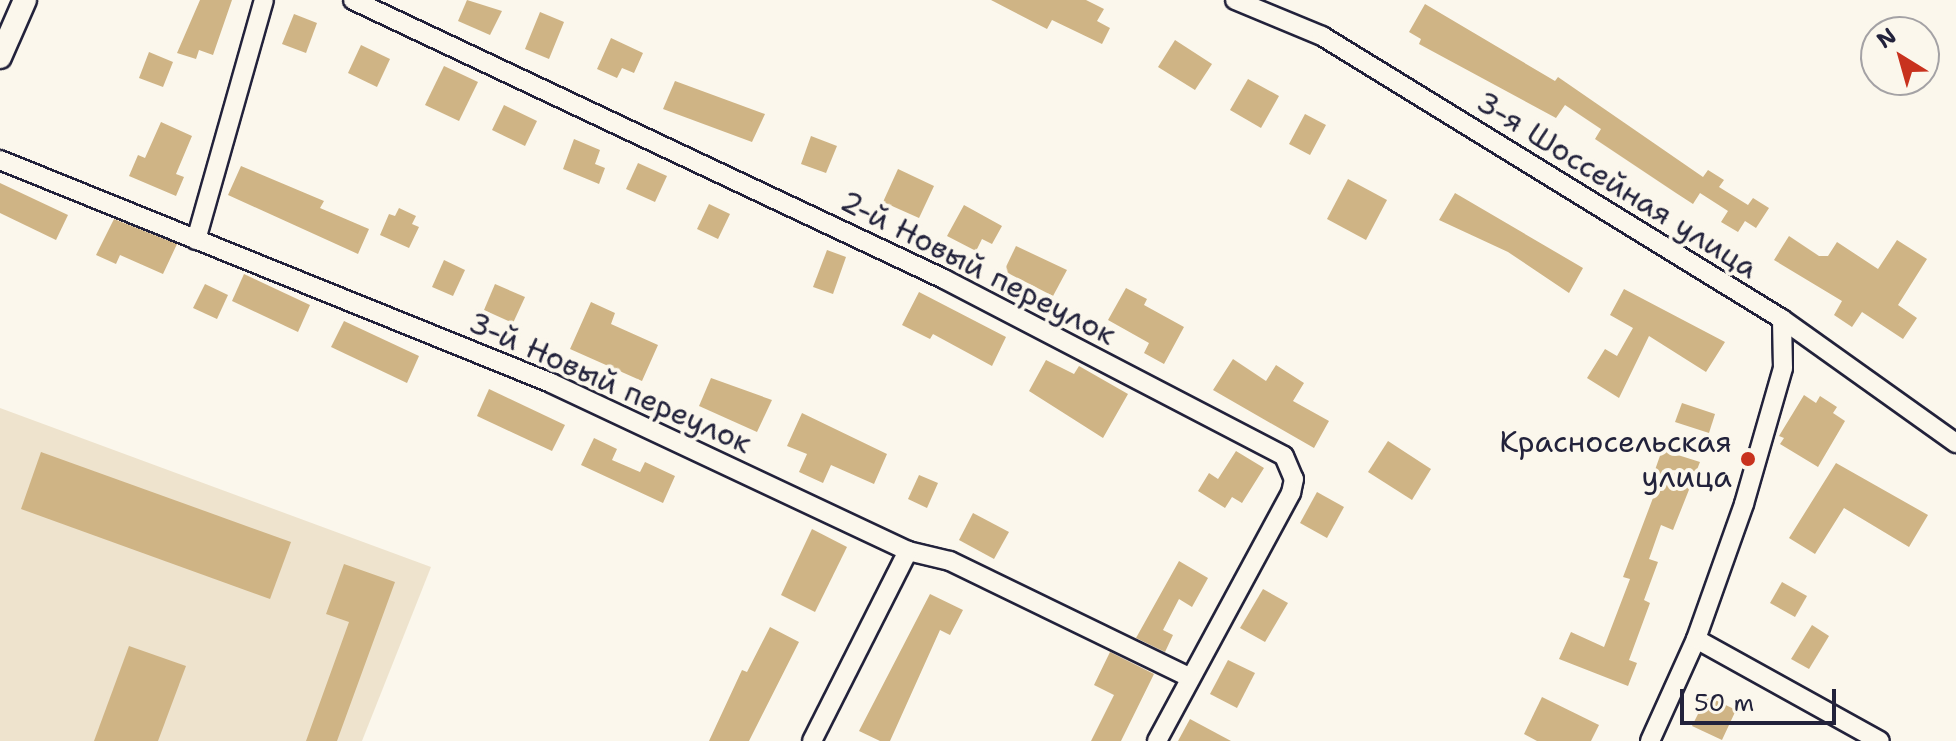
<!DOCTYPE html>
<meta charset="utf-8">
<style>
body{margin:0}
#map{position:relative;width:1956px;height:741px;overflow:hidden;background:#fbf7ec;font-family:"Shantell Sans",sans-serif}
div>[style]{position:absolute}
.built>*{inset:0;background:#eee3cd}
.building>*{inset:0;background:#cfb485}
.roads{filter:drop-shadow(2px 0 #22223b) drop-shadow(-2px 0 #22223b) drop-shadow(0 2px #22223b) drop-shadow(0 -2px #22223b)}
.minor>*{height:18px;margin:-9px;padding:0 9px;transform-origin:9px;border-radius:9px;background:#fbf7ec}
.tertiary>*{height:22px;margin:-11px;padding:0 11px;transform-origin:11px;border-radius:11px;background:#fbf7ec}
.dots>*{width:22px;height:22px;translate:-50% -50%;box-sizing:border-box;border:4px solid #fbf7ec;border-radius:50%}
span{translate:-50% -50%;white-space:nowrap;text-align:center;line-height:1.15;-webkit-text-stroke:8px #fbf7ec;paint-order:stroke}
.street-label{font-size:30px;color:#22223b}
.poi-label{font-size:30px;color:#22223b}
.right{translate:-100% -50%;text-align:right}
.north{position:absolute;left:1860px;top:16px;width:80px;height:80px;box-sizing:border-box;background:#fbf7ec;border:2px solid #a4a2a5;border-radius:50%;rotate:323deg;font-size:22px;font-weight:700;line-height:32px;text-align:center;color:#22223b}
.north::after{content:'';display:block;margin:auto;width:28px;height:36px;background:#c8321e;clip-path:polygon(50% 0,100% 100%,50% 72%,0 100%)}
.scale{position:absolute;left:1680px;top:689px;width:156px;height:36px;box-sizing:border-box;border:4px solid #22223b;border-top:0;padding-left:10px;font-size:24px;line-height:28px;white-space:nowrap;color:#22223b;-webkit-text-stroke:6px #fbf7ec;paint-order:stroke}
</style>
<div id="map">
<div class="built">
<div style="clip-path:polygon(0 408px,431px 567px,362px 741px,0 741px)"></div>
</div>
<div class="building">
<div style="clip-path:polygon(200px 0,232px 0,213px 55px,199px 50px,196px 59px,177px 53px)"></div>
<div style="clip-path:polygon(467px 0,502px 11px,490px 35px,458px 21px)"></div>
<div style="clip-path:polygon(991px 0,1086px 0,1104px 9px,1097px 21px,1110px 28px,1102px 44px,1052px 20px,1047px 29px)"></div>
<div style="clip-path:polygon(1425px 4px,1555px 81px,1558px 77px,1703px 177px,1708px 170px,1724px 180px,1719px 187px,1748px 205px,1753px 198px,1769px 208px,1756px 228px,1745px 221px,1738px 232px,1721px 222px,1728px 211px,1700px 193px,1693px 204px,1676px 193px,1595px 139px,1601px 129px,1565px 105px,1556px 118px,1419px 44px,1421px 39px,1409px 32px)"></div>
<div style="clip-path:polygon(540px 12px,564px 22px,549px 59px,525px 49px)"></div>
<div style="clip-path:polygon(294px 14px,317px 23px,306px 53px,282px 44px)"></div>
<div style="clip-path:polygon(611px 38px,643px 53px,634px 73px,622px 68px,617px 78px,597px 69px)"></div>
<div style="clip-path:polygon(1175px 40px,1212px 64px,1195px 90px,1158px 67px)"></div>
<div style="clip-path:polygon(361px 45px,390px 59px,377px 87px,348px 73px)"></div>
<div style="clip-path:polygon(149px 52px,173px 62px,163px 87px,139px 78px)"></div>
<div style="clip-path:polygon(444px 66px,478px 82px,459px 121px,425px 105px)"></div>
<div style="clip-path:polygon(1248px 79px,1279px 96px,1261px 128px,1230px 110px)"></div>
<div style="clip-path:polygon(675px 81px,765px 114px,752px 142px,663px 109px)"></div>
<div style="clip-path:polygon(504px 105px,537px 121px,525px 146px,492px 130px)"></div>
<div style="clip-path:polygon(1305px 114px,1326px 125px,1310px 155px,1289px 144px)"></div>
<div style="clip-path:polygon(161px 122px,192px 136px,176px 174px,184px 177px,176px 196px,129px 176px,138px 155px,145px 158px)"></div>
<div style="clip-path:polygon(811px 136px,837px 146px,826px 173px,801px 164px)"></div>
<div style="clip-path:polygon(574px 139px,600px 150px,595px 164px,605px 168px,599px 184px,563px 169px)"></div>
<div style="clip-path:polygon(638px 163px,667px 176px,655px 202px,626px 189px)"></div>
<div style="clip-path:polygon(241px 166px,324px 201px,320px 208px,369px 229px,358px 254px,228px 195px)"></div>
<div style="clip-path:polygon(898px 169px,934px 186px,919px 218px,883px 202px)"></div>
<div style="clip-path:polygon(1348px 179px,1387px 200px,1366px 240px,1327px 219px)"></div>
<div style="clip-path:polygon(0 183px,68px 215px,56px 240px,0 213px)"></div>
<div style="clip-path:polygon(1455px 193px,1583px 268px,1569px 293px,1508px 252px,1439px 220px)"></div>
<div style="clip-path:polygon(709px 204px,730px 214px,718px 239px,697px 229px)"></div>
<div style="clip-path:polygon(964px 205px,1002px 226px,992px 244px,982px 239px,976px 251px,947px 236px)"></div>
<div style="clip-path:polygon(399px 208px,416px 216px,412px 224px,419px 227px,409px 248px,380px 235px,389px 214px,395px 216px)"></div>
<div style="clip-path:polygon(114px 219px,177px 244px,163px 274px,120px 255px,116px 264px,96px 255px)"></div>
<div style="clip-path:polygon(1789px 236px,1819px 256px,1828px 256px,1837px 242px,1878px 269px,1897px 240px,1927px 259px,1898px 305px,1917px 318px,1903px 339px,1862px 312px,1852px 327px,1834px 315px,1842px 301px,1774px 260px)"></div>
<div style="clip-path:polygon(1016px 246px,1067px 270px,1053px 296px,1004px 271px)"></div>
<div style="clip-path:polygon(827px 250px,846px 257px,833px 294px,813px 287px)"></div>
<div style="clip-path:polygon(444px 260px,465px 270px,453px 296px,432px 287px)"></div>
<div style="clip-path:polygon(244px 274px,310px 305px,298px 332px,232px 301px)"></div>
<div style="clip-path:polygon(205px 284px,228px 295px,217px 319px,193px 308px)"></div>
<div style="clip-path:polygon(495px 284px,525px 297px,513px 323px,484px 310px)"></div>
<div style="clip-path:polygon(1126px 288px,1147px 299px,1144px 305px,1184px 327px,1164px 364px,1144px 353px,1149px 343px,1108px 320px)"></div>
<div style="clip-path:polygon(1624px 289px,1725px 342px,1706px 372px,1649px 336px,1619px 398px,1587px 378px,1605px 349px,1617px 356px,1633px 328px,1610px 315px)"></div>
<div style="clip-path:polygon(919px 292px,1006px 337px,992px 366px,933px 334px,930px 339px,902px 325px)"></div>
<div style="clip-path:polygon(591px 302px,615px 313px,611px 324px,658px 345px,642px 381px,570px 349px)"></div>
<div style="clip-path:polygon(344px 321px,419px 356px,407px 383px,331px 347px)"></div>
<div style="clip-path:polygon(1233px 359px,1266px 381px,1276px 365px,1304px 383px,1293px 401px,1329px 421px,1314px 448px,1213px 390px)"></div>
<div style="clip-path:polygon(1046px 360px,1074px 374px,1079px 366px,1128px 394px,1103px 438px,1029px 391px)"></div>
<div style="clip-path:polygon(711px 378px,772px 400px,757px 432px,699px 406px)"></div>
<div style="clip-path:polygon(489px 389px,565px 425px,552px 451px,477px 416px)"></div>
<div style="clip-path:polygon(1804px 395px,1816px 403px,1820px 396px,1837px 407px,1833px 413px,1845px 421px,1818px 467px,1780px 444px,1784px 438px,1779px 436px)"></div>
<div style="clip-path:polygon(1682px 403px,1715px 414px,1709px 433px,1675px 422px)"></div>
<div style="clip-path:polygon(802px 413px,887px 454px,874px 484px,831px 465px,823px 483px,799px 472px,807px 454px,787px 446px)"></div>
<div style="clip-path:polygon(594px 438px,617px 449px,612px 460px,640px 472px,645px 462px,675px 476px,663px 503px,581px 465px)"></div>
<div style="clip-path:polygon(1388px 441px,1431px 469px,1412px 500px,1368px 472px)"></div>
<div style="clip-path:polygon(1662px 450px,1700px 462px,1673px 530px,1661px 525px,1649px 559px,1658px 562px,1644px 600px,1650px 603px,1629px 660px,1637px 663px,1628px 686px,1559px 659px,1571px 632px,1604px 647px,1630px 579px,1623px 577px,1656px 490px,1649px 487px)"></div>
<div style="clip-path:polygon(1236px 451px,1264px 468px,1242px 503px,1232px 497px,1225px 508px,1198px 491px,1209px 473px,1218px 479px)"></div>
<div style="clip-path:polygon(41px 452px,291px 542px,270px 599px,21px 509px)"></div>
<div style="clip-path:polygon(1836px 463px,1928px 515px,1909px 547px,1844px 508px,1815px 554px,1789px 538px)"></div>
<div style="clip-path:polygon(919px 475px,938px 483px,927px 508px,908px 499px)"></div>
<div style="clip-path:polygon(1317px 492px,1344px 507px,1327px 538px,1300px 523px)"></div>
<div style="clip-path:polygon(973px 513px,1009px 532px,994px 559px,959px 540px)"></div>
<div style="clip-path:polygon(812px 529px,847px 547px,815px 612px,781px 595px)"></div>
<div style="clip-path:polygon(1179px 561px,1208px 578px,1192px 607px,1179px 599px,1163px 630px,1173px 635px,1165px 652px,1136px 638px)"></div>
<div style="clip-path:polygon(344px 564px,395px 582px,337px 741px,306px 741px,349px 622px,326px 614px)"></div>
<div style="clip-path:polygon(1782px 582px,1807px 596px,1795px 617px,1770px 603px)"></div>
<div style="clip-path:polygon(1263px 589px,1288px 603px,1265px 642px,1240px 628px)"></div>
<div style="clip-path:polygon(930px 594px,963px 610px,950px 635px,940px 630px,890px 741px,880px 741px,859px 731px)"></div>
<div style="clip-path:polygon(1812px 625px,1829px 636px,1809px 669px,1791px 659px)"></div>
<div style="clip-path:polygon(770px 627px,799px 642px,749px 741px,709px 741px,742px 670px,747px 672px)"></div>
<div style="clip-path:polygon(129px 646px,186px 666px,158px 741px,94px 741px)"></div>
<div style="clip-path:polygon(1110px 652px,1154px 674px,1121px 741px,1091px 741px,1114px 695px,1094px 685px)"></div>
<div style="clip-path:polygon(1228px 660px,1255px 673px,1237px 708px,1210px 694px)"></div>
<div style="clip-path:polygon(1707px 696px,1736px 710px,1722px 740px,1692px 726px)"></div>
<div style="clip-path:polygon(1542px 697px,1599px 725px,1591px 741px,1537px 741px,1524px 734px)"></div>
<div style="clip-path:polygon(1190px 719px,1231px 741px,1178px 741px)"></div>
</div>
<div class="roads">
<div class="minor">
<div style="left:353px;top:0;width:654px;rotate:25.27deg"></div>
<div style="left:944px;top:279px;width:383px;rotate:27.5deg"></div>
<div style="left:1284px;top:456px;width:25px;rotate:67deg"></div>
<div style="left:1294px;top:479px;width:14px;rotate:102deg"></div>
<div style="left:1291px;top:493px;width:282px;rotate:118.4deg"></div>
<div style="left:1235px;top:0;width:94px;rotate:22.5deg"></div>
<div style="left:1322px;top:36px;width:540px;rotate:31.6deg"></div>
<div style="left:1782px;top:319px;width:214px;rotate:35.5deg"></div>
<div style="left:0;top:160px;width:594px;rotate:22.03deg"></div>
<div style="left:551px;top:383px;width:395px;rotate:25.2deg"></div>
<div style="left:908px;top:551px;width:43px;rotate:13.4deg"></div>
<div style="left:950px;top:561px;width:266px;rotate:25.9deg"></div>
<div style="left:196px;top:240px;width:249px;rotate:-74.2deg"></div>
<div style="left:1696px;top:639px;width:210px;rotate:29deg"></div>
<div style="left:812px;top:741px;width:213px;rotate:-63.2deg"></div>
<div style="left:1650px;top:741px;width:112px;rotate:-65.7deg"></div>
<div style="left:1696px;top:639px;width:143px;rotate:-70.4deg"></div>
<div style="left:1744px;top:504px;width:141px;rotate:-74deg"></div>
<div style="left:1783px;top:368px;width:49px;rotate:-91.2deg"></div>
</div>
<div class="tertiary">
<div style="left:0;top:57px;width:62px;rotate:-66.3deg"></div>
</div>
</div>
<div class="dots">
<div style="left:1748px;top:459px;background:#c8321e"></div>
</div>
<div class="street-label">
<span style="left:1617px;top:185px;rotate:32deg">3-я Шоссейная улица</span>
<span style="left:978px;top:268px;rotate:27deg">2-й Новый переулок</span>
<span style="left:610px;top:383px;rotate:24deg">3-й Новый переулок</span>
</div>
<div class="poi-label">
<span class="right" style="left:1732px;top:459px">Красносельская<br>улица</span>
</div>
<div class="north">N</div>
<div class="scale">50 m</div>
</div>
